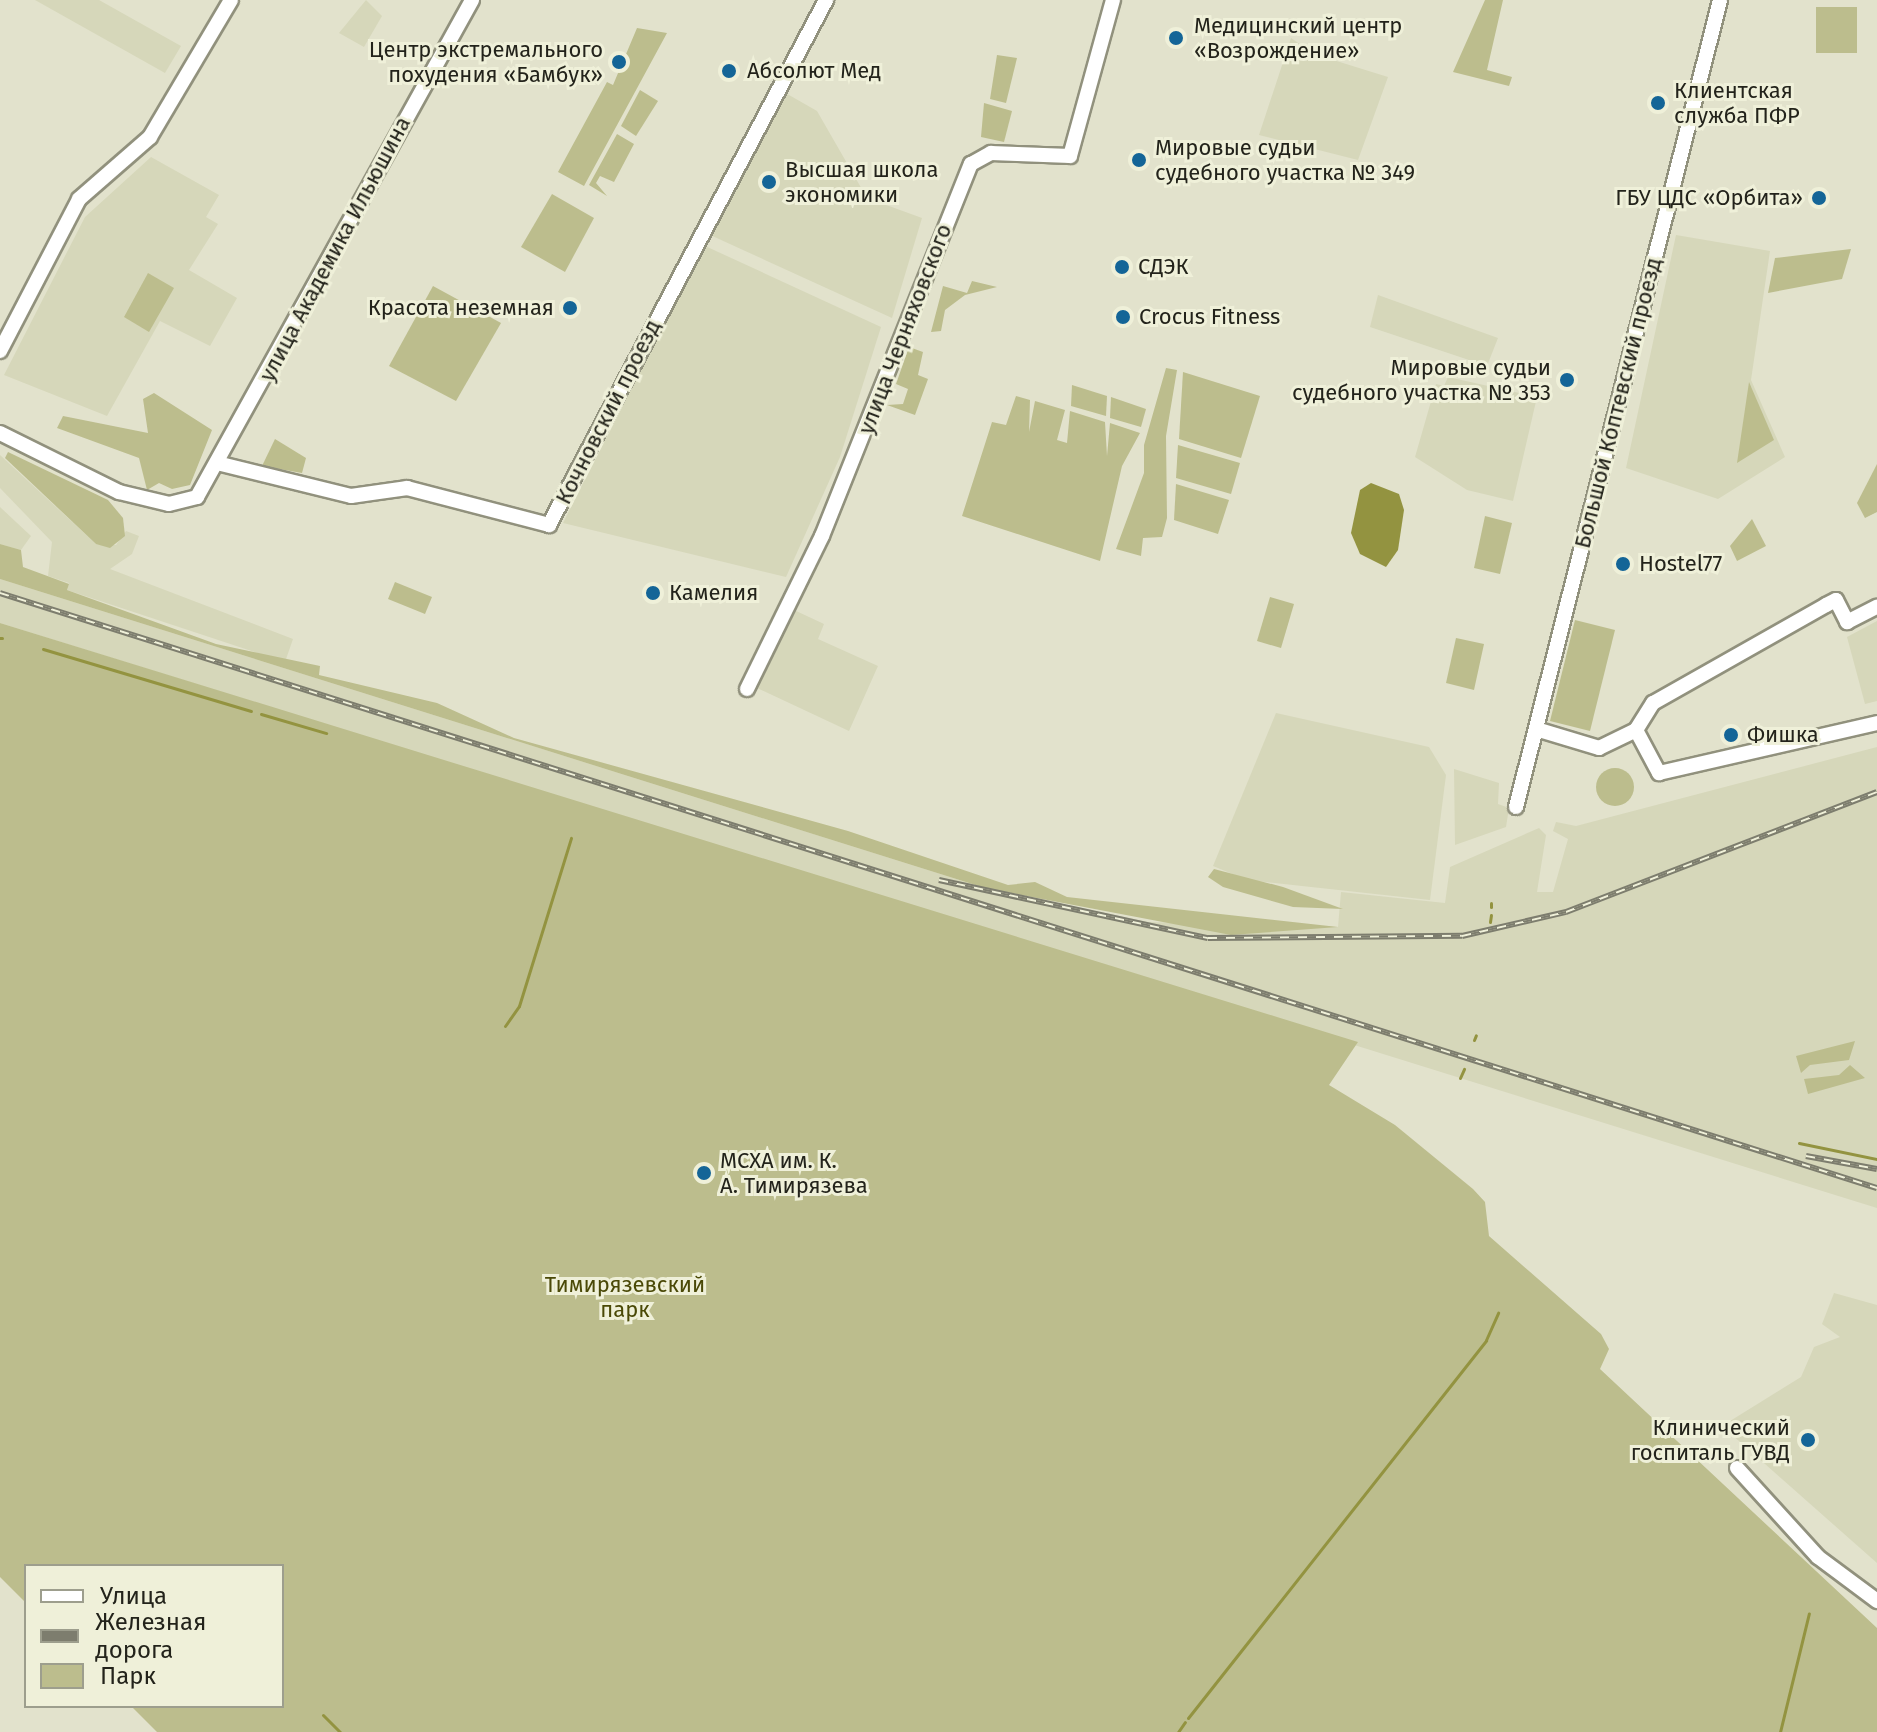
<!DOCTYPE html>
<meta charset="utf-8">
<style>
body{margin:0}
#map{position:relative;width:1877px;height:1732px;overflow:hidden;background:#e2e2cc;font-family:"Fira Sans",sans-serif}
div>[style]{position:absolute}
.built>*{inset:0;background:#d6d7ba}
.green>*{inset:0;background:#bcbd8d}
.round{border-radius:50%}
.water>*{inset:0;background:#939340}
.stream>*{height:3px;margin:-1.5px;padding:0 1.5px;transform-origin:1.5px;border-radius:1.5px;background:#939340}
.roads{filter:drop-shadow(2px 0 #91917d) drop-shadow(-2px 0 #91917d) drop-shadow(0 2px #91917d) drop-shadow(0 -2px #91917d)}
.minor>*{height:14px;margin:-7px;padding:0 7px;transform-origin:7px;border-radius:7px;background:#fff}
.rail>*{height:6px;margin-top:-3px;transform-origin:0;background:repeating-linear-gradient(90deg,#eff0d9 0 9px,#7d7d6e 0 18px);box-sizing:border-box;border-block:2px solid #7d7d6e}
.dots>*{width:22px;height:22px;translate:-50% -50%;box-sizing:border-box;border:4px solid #eff0d9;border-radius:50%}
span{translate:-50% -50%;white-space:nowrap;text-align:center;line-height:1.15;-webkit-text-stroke:6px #eff0d9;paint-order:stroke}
.poi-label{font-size:22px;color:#23231b}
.left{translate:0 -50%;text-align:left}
.right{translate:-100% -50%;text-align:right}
.street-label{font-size:22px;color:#23231b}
.park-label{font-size:22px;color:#4a4907}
.legend{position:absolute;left:24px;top:1564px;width:260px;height:144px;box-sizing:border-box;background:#eff0d9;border:2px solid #9d9e8d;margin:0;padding:10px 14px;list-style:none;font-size:24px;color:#23231b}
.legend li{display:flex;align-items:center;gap:16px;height:40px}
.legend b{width:40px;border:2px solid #9d9e8d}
</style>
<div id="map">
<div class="built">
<div style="clip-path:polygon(35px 0,99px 0,181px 46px,165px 73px)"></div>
<div style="clip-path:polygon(366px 0,382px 16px,364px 47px,339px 33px)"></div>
<div style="clip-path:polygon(1291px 38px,1314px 54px,1388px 77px,1358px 160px,1259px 135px)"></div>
<div style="clip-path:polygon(782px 91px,817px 111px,867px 198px,922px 218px,892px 318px,708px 234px)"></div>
<div style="clip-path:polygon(151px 157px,219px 195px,206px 217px,218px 224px,189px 270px,237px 298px,210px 346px,160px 321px,107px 416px,4px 375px,85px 217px)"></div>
<div style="clip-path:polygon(1676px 235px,1770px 251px,1751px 380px,1785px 457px,1718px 499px,1626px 468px)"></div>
<div style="clip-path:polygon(703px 245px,881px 327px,840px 457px,786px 577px,563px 523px)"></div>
<div style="clip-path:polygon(1378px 295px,1498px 338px,1487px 366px,1370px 327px)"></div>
<div style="clip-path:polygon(1448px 377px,1537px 397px,1513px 501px,1467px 490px,1415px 457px,1436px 384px,1444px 386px)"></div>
<div style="clip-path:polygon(0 455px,96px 544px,116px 545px,126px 531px,139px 536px,132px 554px,110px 569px,293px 639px,285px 662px,67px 590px,69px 583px,48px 576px,52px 542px,0 488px)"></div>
<div style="clip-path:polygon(0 507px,31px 536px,21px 550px,0 544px)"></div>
<div style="clip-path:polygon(0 579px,985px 888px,1148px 922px,1338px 927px,1341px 892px,1445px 903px,1450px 867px,1539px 828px,1546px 835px,1537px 892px,1553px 892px,1568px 839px,1553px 831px,1556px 822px,1576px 826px,1877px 747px,1877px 1208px,0 623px)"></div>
<div style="clip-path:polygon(794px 610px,824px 624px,818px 639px,878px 666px,849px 731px,757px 688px)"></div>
<div style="clip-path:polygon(1877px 621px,1877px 701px,1865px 704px,1847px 637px)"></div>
<div style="clip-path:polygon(1276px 713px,1429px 747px,1446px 775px,1430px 900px,1247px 880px,1213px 866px)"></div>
<div style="clip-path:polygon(1454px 769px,1499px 783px,1498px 804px,1509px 808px,1506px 827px,1455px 845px)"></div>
<div style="clip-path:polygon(1834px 1293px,1877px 1305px,1877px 1563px,1722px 1426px,1801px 1377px,1814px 1347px,1840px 1337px,1822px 1324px)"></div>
</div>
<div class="green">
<div style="clip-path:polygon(1485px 0,1503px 0,1487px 70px,1512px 77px,1509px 86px,1453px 72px)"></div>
<div style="clip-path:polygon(1816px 7px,1857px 7px,1857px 53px,1816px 53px)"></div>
<div style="clip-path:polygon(637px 28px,667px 33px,584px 186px,558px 172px,607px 82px,613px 85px)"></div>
<div style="clip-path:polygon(997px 55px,1017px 58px,1006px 103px,990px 99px)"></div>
<div style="clip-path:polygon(640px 90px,658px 101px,636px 136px,621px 126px)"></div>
<div style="clip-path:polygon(984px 103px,1012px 111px,1004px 142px,981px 137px)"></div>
<div style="clip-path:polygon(617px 134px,634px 144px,614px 182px,600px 176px,596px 183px,607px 196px,589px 185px)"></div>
<div style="clip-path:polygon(552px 194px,594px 218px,565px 272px,521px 247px)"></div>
<div style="clip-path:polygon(1851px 249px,1842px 279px,1768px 293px,1775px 258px)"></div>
<div style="clip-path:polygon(148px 273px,174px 288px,149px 332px,124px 317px)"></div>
<div style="clip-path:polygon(972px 281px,997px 287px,965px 295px,945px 310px,941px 331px,931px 332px,943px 286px,967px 293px)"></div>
<div style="clip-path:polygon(433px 286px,501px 323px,456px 401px,389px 366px)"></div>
<div style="clip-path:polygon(909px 347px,923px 352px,918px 375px,928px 379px,915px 415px,887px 405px,903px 404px,908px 389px,896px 384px)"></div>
<div style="clip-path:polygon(1166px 368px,1177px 370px,1166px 436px,1167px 518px,1162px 537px,1143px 538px,1141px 556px,1116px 549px,1144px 473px,1144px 445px)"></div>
<div style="clip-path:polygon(1183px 372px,1260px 396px,1241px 458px,1179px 439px)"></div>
<div style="clip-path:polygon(1749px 382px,1774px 440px,1737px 463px)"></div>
<div style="clip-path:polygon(1072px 385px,1107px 396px,1106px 416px,1071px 406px)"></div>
<div style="clip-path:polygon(154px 393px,212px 430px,190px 485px,172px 489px,159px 483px,147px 490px,139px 458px,57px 428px,63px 416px,148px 433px,143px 399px)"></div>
<div style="clip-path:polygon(1016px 396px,1030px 400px,1029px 432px,1035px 401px,1065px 410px,1057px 440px,1067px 443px,1070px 411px,1105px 422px,1107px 456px,1110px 423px,1140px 433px,1122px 466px,1100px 561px,962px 516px,992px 422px,1006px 425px)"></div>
<div style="clip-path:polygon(1111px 397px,1146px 409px,1141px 427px,1110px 418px)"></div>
<div style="clip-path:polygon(275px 439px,306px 458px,302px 473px,262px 466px)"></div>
<div style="clip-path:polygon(1178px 445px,1240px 463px,1231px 494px,1176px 478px)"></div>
<div style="clip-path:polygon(8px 452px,108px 500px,123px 518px,125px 536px,110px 548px,96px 544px,5px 458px)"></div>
<div style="clip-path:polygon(1877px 464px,1877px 512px,1865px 518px,1857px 503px)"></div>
<div style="clip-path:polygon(1176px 484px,1229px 500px,1218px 534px,1174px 520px)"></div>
<div style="clip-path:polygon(1485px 516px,1512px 523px,1500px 574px,1474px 568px)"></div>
<div style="clip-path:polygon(1752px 519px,1766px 546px,1737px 561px,1730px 546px)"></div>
<div style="clip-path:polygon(0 544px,21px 550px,23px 567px,69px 584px,67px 590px,216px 644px,320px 666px,319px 675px,437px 703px,514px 738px,848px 831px,1008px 885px,1035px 882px,1067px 897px,1338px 927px,1231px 935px,985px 888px,0 579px)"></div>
<div style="clip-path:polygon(395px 582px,432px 597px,425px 614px,388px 599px)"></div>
<div style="clip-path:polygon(1270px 597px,1294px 604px,1281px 648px,1257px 641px)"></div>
<div style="clip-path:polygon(1575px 620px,1615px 630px,1590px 731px,1550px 721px)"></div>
<div style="clip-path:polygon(0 623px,1358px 1042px,1329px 1085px,1395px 1125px,1473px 1189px,1485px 1202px,1489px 1236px,1601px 1334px,1609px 1349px,1600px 1369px,1877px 1628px,1877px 1732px,157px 1732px,131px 1706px,282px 1706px,282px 1566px,26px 1566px,26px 1603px,0 1577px)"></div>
<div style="clip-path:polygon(1456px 638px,1484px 644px,1474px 690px,1446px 683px)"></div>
<div class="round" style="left:1596px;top:768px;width:38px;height:38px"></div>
<div style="clip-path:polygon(1214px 869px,1283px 887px,1343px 909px,1293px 907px,1223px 887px,1208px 877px)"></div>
<div style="clip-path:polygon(1855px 1041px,1849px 1060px,1810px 1065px,1801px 1073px,1796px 1056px)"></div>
<div style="clip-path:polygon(1850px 1065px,1865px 1078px,1808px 1094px,1804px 1079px,1839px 1075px)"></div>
</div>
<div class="water">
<div style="clip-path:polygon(1371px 483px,1399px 494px,1404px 510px,1398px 550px,1386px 567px,1360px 554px,1351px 533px,1360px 490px)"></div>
</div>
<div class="stream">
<div style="left:0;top:638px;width:2px"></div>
<div style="left:43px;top:649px;width:217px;rotate:16.6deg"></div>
<div style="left:261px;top:714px;width:68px;rotate:16.3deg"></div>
<div style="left:1491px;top:907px;width:4px;rotate:-90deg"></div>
<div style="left:1490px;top:922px;width:7px;rotate:-82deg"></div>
<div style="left:505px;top:1026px;width:24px;rotate:-55deg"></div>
<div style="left:519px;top:1006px;width:176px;rotate:-72.8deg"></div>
<div style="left:1474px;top:1040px;width:5px;rotate:-68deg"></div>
<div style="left:1460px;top:1078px;width:10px;rotate:-66deg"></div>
<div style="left:1799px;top:1143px;width:80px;rotate:11.6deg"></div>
<div style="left:323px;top:1715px;width:24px;rotate:45deg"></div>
<div style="left:1188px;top:1718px;width:481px;rotate:-51.7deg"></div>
<div style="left:1486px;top:1340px;width:30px;rotate:-66deg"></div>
<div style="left:1178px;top:1732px;width:12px;rotate:-55deg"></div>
<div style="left:1780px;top:1732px;width:122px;rotate:-76.3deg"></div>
</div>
<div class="roads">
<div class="minor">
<div style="left:0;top:351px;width:171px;rotate:-62.5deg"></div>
<div style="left:79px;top:199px;width:94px;rotate:-41.1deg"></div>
<div style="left:150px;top:137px;width:159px;rotate:-59.4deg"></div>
<div style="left:0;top:433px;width:133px;rotate:26.4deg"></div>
<div style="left:119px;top:492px;width:51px;rotate:13.5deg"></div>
<div style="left:169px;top:504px;width:29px;rotate:-14deg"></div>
<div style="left:197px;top:497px;width:568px;rotate:-61.04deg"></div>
<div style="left:221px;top:464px;width:134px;rotate:13.8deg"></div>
<div style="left:351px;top:496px;width:57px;rotate:-8.1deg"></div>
<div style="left:407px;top:488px;width:147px;rotate:14.6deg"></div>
<div style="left:549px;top:525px;width:594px;rotate:-62.18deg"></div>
<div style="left:747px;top:689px;width:170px;rotate:-63.9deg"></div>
<div style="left:822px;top:536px;width:401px;rotate:-68.2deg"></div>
<div style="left:971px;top:164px;width:23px;rotate:-29deg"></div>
<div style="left:991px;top:153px;width:79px;rotate:2.2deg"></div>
<div style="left:1070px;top:156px;width:162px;rotate:-74.6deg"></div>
<div style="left:1536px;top:729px;width:66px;rotate:16.8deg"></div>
<div style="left:1599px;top:748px;width:41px;rotate:-25.9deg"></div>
<div style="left:1636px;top:730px;width:32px;rotate:-58deg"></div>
<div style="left:1653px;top:703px;width:199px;rotate:-29.5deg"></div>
<div style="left:1826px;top:605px;width:11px;rotate:-27deg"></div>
<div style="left:1836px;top:600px;width:25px;rotate:63deg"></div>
<div style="left:1847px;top:622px;width:34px;rotate:-27deg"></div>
<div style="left:1636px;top:730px;width:49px;rotate:61.9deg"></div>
<div style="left:1659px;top:773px;width:224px;rotate:-12.9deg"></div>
<div style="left:1516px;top:807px;width:832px;rotate:-75.81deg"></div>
<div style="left:1737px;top:1468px;width:120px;rotate:47.7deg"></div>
<div style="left:1818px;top:1557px;width:74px;rotate:36.7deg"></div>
</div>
</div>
<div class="rail">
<div style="left:0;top:593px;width:1969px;rotate:17.59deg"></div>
<div style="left:939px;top:880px;width:275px;rotate:12.2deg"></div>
<div style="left:1208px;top:938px;width:254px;rotate:-0.5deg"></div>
<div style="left:1462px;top:936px;width:107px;rotate:-13deg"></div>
<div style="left:1566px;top:912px;width:333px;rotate:-21.1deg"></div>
<div style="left:1806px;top:1156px;width:72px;rotate:10.4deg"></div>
</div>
<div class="dots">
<div style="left:1176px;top:38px;background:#146597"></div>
<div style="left:619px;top:62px;background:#146597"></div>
<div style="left:729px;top:71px;background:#146597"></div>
<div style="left:1658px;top:103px;background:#146597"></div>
<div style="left:1139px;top:160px;background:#146597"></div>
<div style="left:769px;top:182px;background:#146597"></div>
<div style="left:1819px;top:198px;background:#146597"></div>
<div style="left:1122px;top:267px;background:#146597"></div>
<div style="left:570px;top:308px;background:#146597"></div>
<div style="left:1123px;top:317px;background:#146597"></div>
<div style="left:1567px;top:380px;background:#146597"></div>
<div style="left:1623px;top:564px;background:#146597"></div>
<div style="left:653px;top:593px;background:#146597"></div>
<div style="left:1731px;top:735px;background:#146597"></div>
<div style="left:704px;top:1173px;background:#146597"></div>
<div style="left:1808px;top:1440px;background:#146597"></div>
</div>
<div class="poi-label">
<span class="left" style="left:1194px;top:38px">Медицинский центр<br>«Возрождение»</span>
<span class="right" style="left:603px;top:62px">Центр экстремального<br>похудения «Бамбук»</span>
<span class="left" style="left:747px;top:71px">Абсолют Мед</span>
<span class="left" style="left:1674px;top:103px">Клиентская<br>служба ПФР</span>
<span class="left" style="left:1155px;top:160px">Мировые судьи<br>судебного участка № 349</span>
<span class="left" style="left:785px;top:182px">Высшая школа<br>экономики</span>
<span class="right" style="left:1803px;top:198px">ГБУ ЦДС «Орбита»</span>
<span class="left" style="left:1138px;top:267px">СДЭК</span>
<span class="right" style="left:554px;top:308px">Красота неземная</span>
<span class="left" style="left:1139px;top:317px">Crocus Fitness</span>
<span class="right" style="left:1551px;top:380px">Мировые судьи<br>судебного участка № 353</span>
<span class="left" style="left:1639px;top:564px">Hostel77</span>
<span class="left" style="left:669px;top:593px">Камелия</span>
<span class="left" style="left:1747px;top:735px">Фишка</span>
<span class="left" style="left:720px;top:1173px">МСХА им. К.<br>А. Тимирязева</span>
<span class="right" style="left:1790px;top:1440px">Клинический<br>госпиталь ГУВД</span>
</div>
<div class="street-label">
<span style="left:335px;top:249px;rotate:-62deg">улица Академика Ильюшина</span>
<span style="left:905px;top:329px;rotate:-69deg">улица Черняховского</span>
<span style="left:1618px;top:403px;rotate:-76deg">Большой Коптевский проезд</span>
<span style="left:608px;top:412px;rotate:-63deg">Кочновский проезд</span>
</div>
<div class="park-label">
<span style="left:625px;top:1297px">Тимирязевский<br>парк</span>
</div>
<ul class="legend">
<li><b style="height:10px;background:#fff"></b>Улица</li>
<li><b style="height:10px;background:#7d7d6e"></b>Железная дорога</li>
<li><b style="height:22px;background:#bcbd8d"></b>Парк</li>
</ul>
</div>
